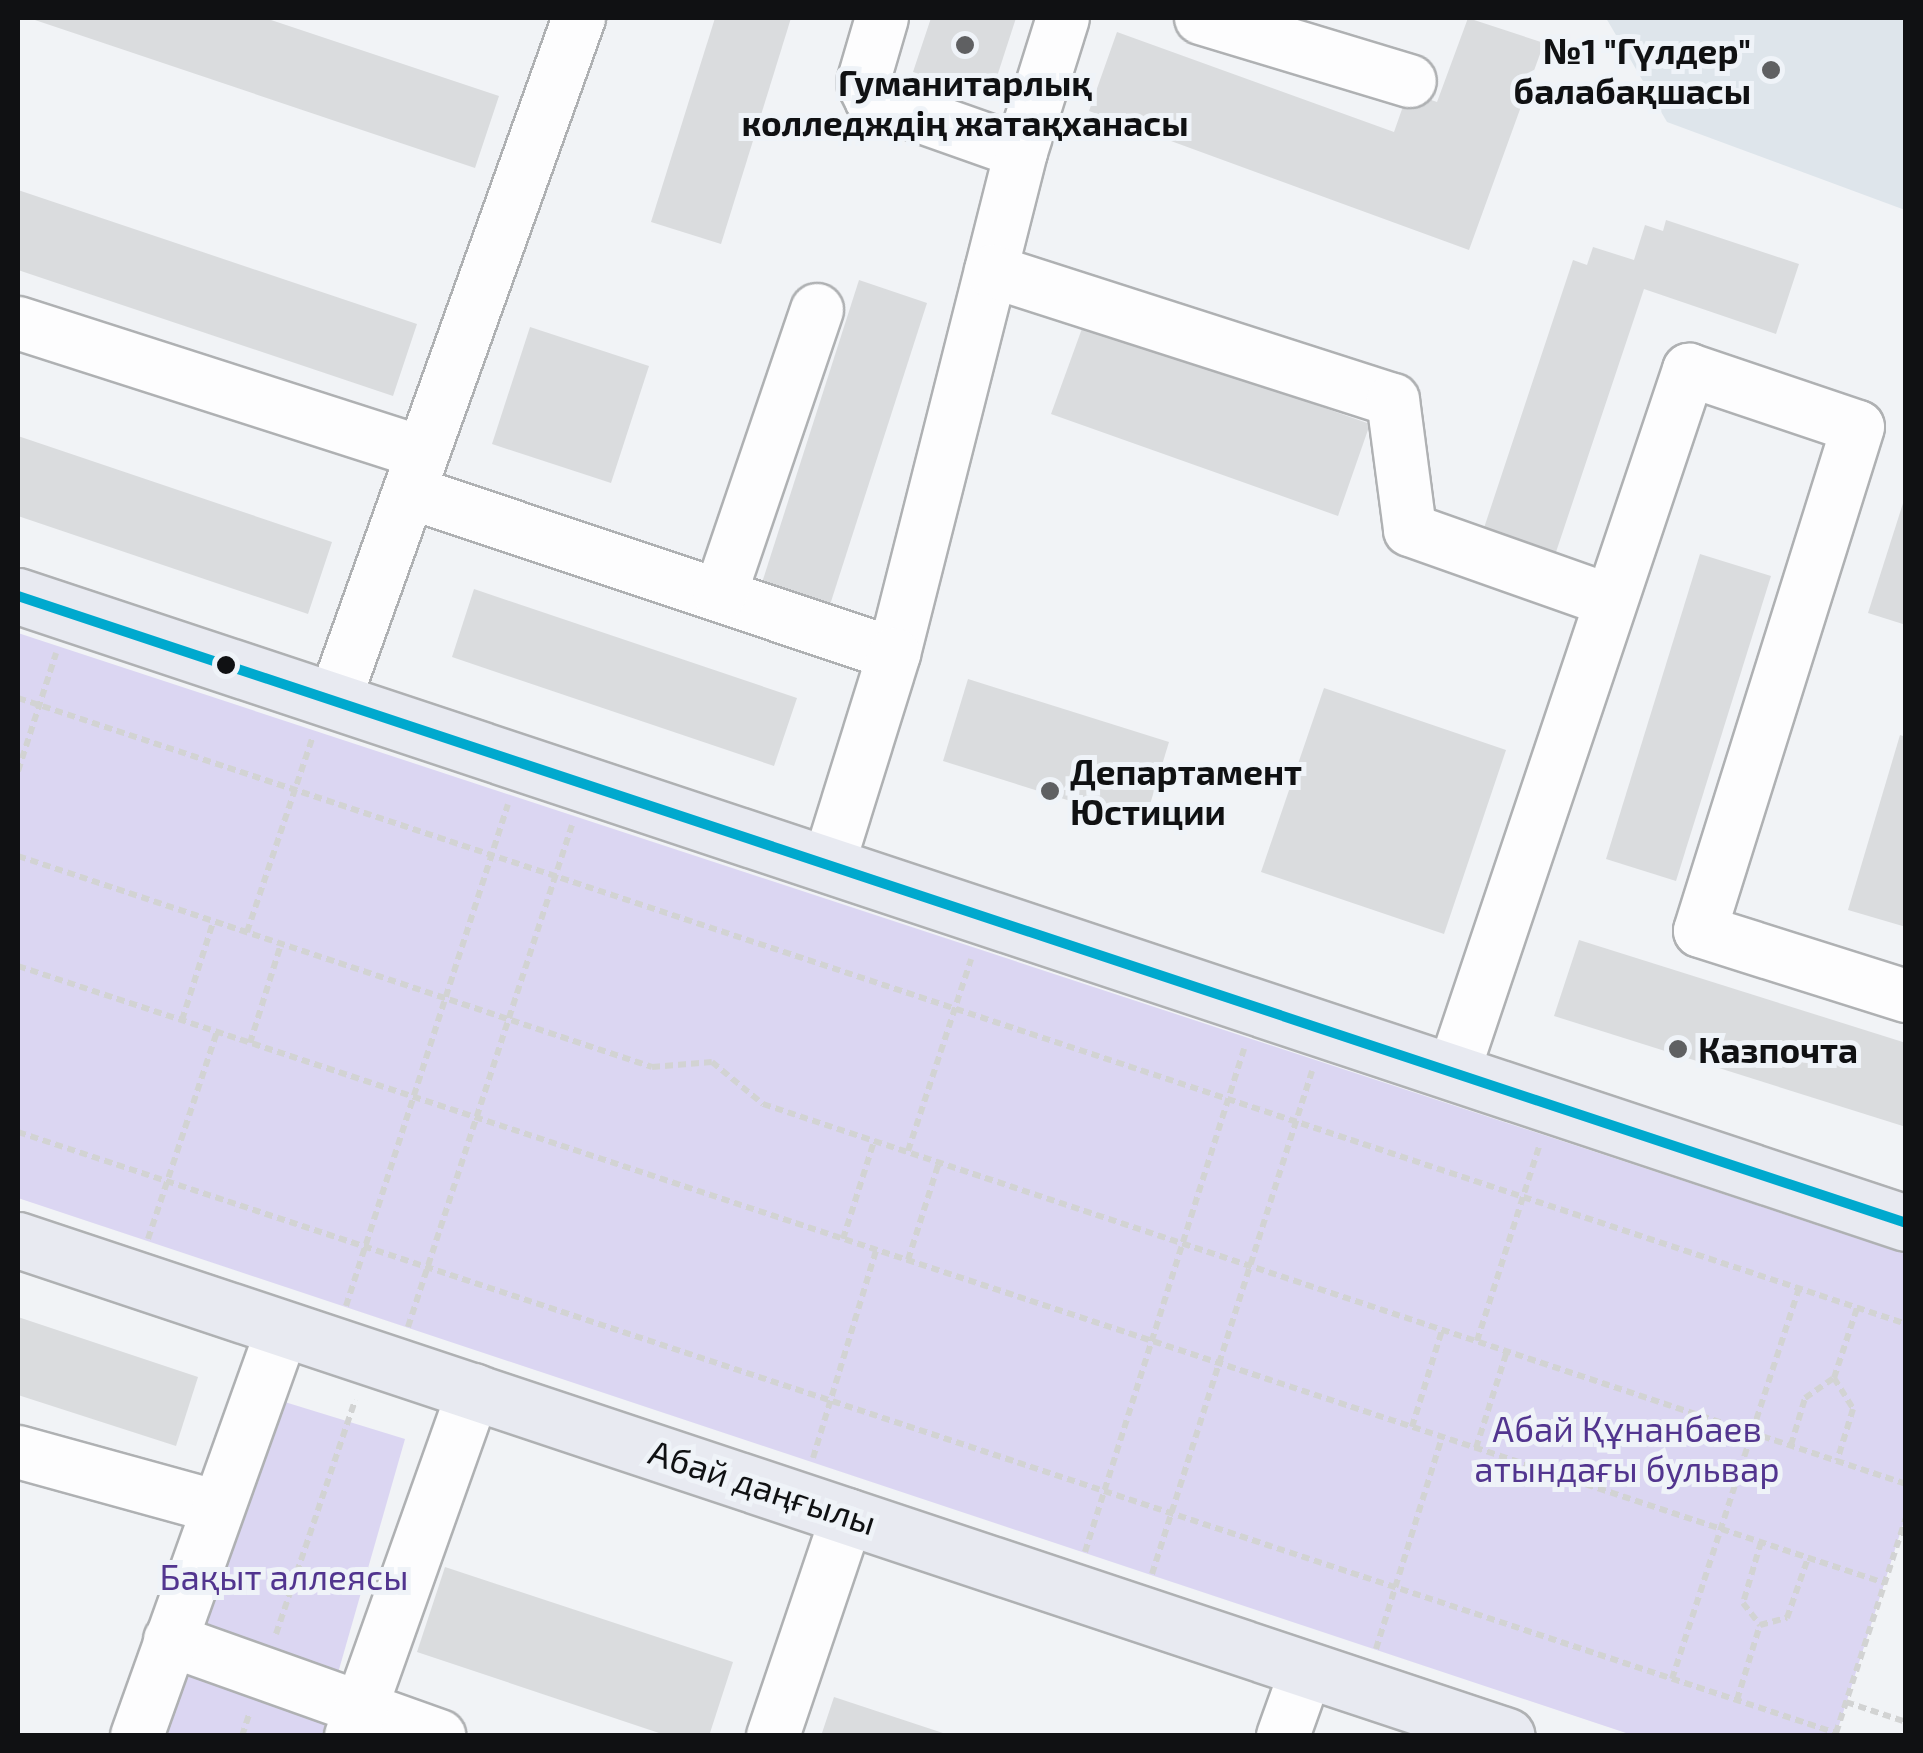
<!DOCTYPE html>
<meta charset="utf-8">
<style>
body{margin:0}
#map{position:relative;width:1923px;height:1753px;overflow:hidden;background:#f1f3f6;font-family:"Exo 2",sans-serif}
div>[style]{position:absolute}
.built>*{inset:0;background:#dee5eb}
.green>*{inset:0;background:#dbd6f2}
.building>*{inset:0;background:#dadcde}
.path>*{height:6px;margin-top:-3px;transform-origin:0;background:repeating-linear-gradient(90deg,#d2d3d3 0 8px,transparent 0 13px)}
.roads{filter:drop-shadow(2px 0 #afb1b3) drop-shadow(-2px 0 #afb1b3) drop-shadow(0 2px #afb1b3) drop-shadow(0 -2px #afb1b3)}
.minor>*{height:52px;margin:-26px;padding:0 26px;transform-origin:26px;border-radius:26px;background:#fdfdfe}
.major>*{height:55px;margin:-27.5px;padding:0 27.5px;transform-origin:27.5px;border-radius:27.5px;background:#e8eaf1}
.bus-1>*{height:10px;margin:-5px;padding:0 5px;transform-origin:5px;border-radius:5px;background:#00a9ce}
.dots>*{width:28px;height:28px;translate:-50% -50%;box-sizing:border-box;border:5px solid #eff3f8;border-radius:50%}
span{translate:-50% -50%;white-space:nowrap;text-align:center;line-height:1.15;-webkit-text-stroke:10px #eff3f8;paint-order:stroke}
.poi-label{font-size:35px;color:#101113;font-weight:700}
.right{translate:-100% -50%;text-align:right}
.left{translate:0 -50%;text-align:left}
.park-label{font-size:35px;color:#52358f}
.street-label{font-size:35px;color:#101113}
.frame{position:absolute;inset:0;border:20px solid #101113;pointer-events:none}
</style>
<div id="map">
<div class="built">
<div style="clip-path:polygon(1606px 18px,1905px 18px,1905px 210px,1667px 122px)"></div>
</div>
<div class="green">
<div style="clip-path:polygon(18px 633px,1905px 1254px,1905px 1518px,1836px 1735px,1632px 1735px,18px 1198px)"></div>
<div style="clip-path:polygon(262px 1395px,405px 1439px,334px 1687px,216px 1643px,187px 1613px)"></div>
<div style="clip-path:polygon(178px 1671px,328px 1720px,323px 1735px,157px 1736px)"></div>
</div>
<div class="building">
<div style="clip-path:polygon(29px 18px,265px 18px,499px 96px,475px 168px)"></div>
<div style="clip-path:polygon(715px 18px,791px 18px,721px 244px,651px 222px)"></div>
<div style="clip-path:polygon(931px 18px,1016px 18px,990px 98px,913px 72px)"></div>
<div style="clip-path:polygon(1468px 18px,1544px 43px,1469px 250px,1089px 111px,1117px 32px,1394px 132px,1408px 92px,1437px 102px)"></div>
<div style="clip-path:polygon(18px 190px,417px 324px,393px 396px,18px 270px)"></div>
<div style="clip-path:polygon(1666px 220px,1799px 264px,1776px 334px,1644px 289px,1553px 561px,1481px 537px,1573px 260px,1587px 265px,1593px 247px,1634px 260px,1645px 225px,1663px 231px)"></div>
<div style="clip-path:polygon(859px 280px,927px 303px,828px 611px,760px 589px)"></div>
<div style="clip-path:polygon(1084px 323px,1370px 424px,1338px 516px,1051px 414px)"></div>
<div style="clip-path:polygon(530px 327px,649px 366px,611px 483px,492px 444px)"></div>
<div style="clip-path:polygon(18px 436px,332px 542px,308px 614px,18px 516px)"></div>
<div style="clip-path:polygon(1905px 497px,1906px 497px,1906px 625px,1868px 613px)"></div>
<div style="clip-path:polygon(1700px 554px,1771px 576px,1676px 881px,1606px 859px)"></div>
<div style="clip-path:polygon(474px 589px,797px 698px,774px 766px,452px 657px)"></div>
<div style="clip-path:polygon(968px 679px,1169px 742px,1144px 824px,943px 761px)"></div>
<div style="clip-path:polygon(1324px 688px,1506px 750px,1444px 934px,1261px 872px)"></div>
<div style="clip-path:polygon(1900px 735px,1906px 737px,1906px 927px,1848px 910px)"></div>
<div style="clip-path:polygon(1579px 940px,1906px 1043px,1906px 1127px,1554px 1016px)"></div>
<div style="clip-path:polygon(18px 1317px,198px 1377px,176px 1446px,18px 1395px)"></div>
<div style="clip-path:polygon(445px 1567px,733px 1662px,709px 1736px,668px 1736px,417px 1652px)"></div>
<div style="clip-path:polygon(834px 1697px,949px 1735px,949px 1736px,821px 1736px)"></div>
</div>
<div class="path">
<div style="left:18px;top:698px;width:1989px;rotate:18.34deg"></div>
<div style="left:18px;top:771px;width:124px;rotate:-72.1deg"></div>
<div style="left:18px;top:856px;width:668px;rotate:18.41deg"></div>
<div style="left:652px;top:1067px;width:60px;rotate:-4.8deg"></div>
<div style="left:712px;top:1062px;width:66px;rotate:39.5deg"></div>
<div style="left:763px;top:1104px;width:1205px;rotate:18.39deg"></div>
<div style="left:247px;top:932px;width:204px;rotate:-71.4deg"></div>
<div style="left:18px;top:966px;width:1966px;rotate:18.29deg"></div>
<div style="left:182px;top:1020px;width:103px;rotate:-72.4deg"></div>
<div style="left:250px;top:1043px;width:104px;rotate:-72.6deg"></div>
<div style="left:18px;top:1132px;width:1915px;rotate:18.29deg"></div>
<div style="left:1836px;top:1733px;width:226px;rotate:-72deg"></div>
<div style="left:908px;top:1151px;width:202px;rotate:-71.8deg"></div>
<div style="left:148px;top:1239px;width:219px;rotate:-71.6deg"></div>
<div style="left:843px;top:1239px;width:103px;rotate:-72.4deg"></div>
<div style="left:908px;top:1260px;width:103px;rotate:-72.4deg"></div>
<div style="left:346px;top:1306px;width:527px;rotate:-72.11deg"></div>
<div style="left:408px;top:1327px;width:528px;rotate:-71.91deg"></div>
<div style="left:1477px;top:1341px;width:204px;rotate:-72.3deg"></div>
<div style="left:1834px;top:1378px;width:74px;rotate:-71.8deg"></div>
<div style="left:1412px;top:1427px;width:102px;rotate:-72.8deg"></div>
<div style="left:1791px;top:1445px;width:49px;rotate:-73.4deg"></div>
<div style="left:1805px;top:1398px;width:35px;rotate:-35deg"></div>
<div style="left:1834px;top:1378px;width:36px;rotate:58deg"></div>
<div style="left:1853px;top:1409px;width:54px;rotate:107.1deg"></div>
<div style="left:1476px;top:1448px;width:102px;rotate:-72.3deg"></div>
<div style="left:813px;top:1458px;width:217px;rotate:-73.1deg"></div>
<div style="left:1761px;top:1542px;width:64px;rotate:106.4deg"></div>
<div style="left:1743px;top:1603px;width:28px;rotate:52deg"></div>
<div style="left:1760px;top:1625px;width:28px;rotate:-15deg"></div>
<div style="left:1787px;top:1618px;width:64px;rotate:-70.7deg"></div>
<div style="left:1085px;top:1552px;width:528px;rotate:-72.46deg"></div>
<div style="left:1152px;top:1574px;width:528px;rotate:-72.35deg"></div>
<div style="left:276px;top:1634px;width:247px;rotate:-71.3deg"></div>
<div style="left:1376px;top:1649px;width:222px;rotate:-72.7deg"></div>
<div style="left:1672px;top:1679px;width:410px;rotate:-72deg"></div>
<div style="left:1737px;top:1700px;width:78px;rotate:-73deg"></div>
<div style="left:1846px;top:1702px;width:63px;rotate:18.4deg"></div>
<div style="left:242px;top:1736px;width:25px;rotate:-72deg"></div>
</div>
<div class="roads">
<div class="minor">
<div style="left:882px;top:18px;width:68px;rotate:106.3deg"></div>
<div style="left:863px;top:83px;width:18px;rotate:63deg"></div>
<div style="left:871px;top:99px;width:159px;rotate:19.5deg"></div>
<div style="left:1021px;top:152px;width:518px;rotate:104.2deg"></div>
<div style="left:1201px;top:18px;width:218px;rotate:16.8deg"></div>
<div style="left:1021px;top:152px;width:140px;rotate:-72.6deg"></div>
<div style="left:991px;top:271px;width:422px;rotate:17.8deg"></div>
<div style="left:1393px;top:400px;width:131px;rotate:82.5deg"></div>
<div style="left:1410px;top:530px;width:210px;rotate:19.5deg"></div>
<div style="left:18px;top:323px;width:424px;rotate:17.8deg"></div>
<div style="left:409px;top:492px;width:511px;rotate:18.47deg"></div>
<div style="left:894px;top:654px;width:222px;rotate:107.3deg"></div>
<div style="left:720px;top:595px;width:301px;rotate:-71.2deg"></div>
<div style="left:334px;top:701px;width:726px;rotate:-70.27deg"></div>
<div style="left:1453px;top:1073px;width:742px;rotate:-71.44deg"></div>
<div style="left:1689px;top:370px;width:178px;rotate:18.6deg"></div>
<div style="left:1858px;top:427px;width:528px;rotate:107.41deg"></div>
<div style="left:1700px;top:931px;width:216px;rotate:17.5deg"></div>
<div style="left:18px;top:1452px;width:203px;rotate:15.4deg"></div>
<div style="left:170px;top:1640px;width:286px;rotate:19.6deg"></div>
<div style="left:137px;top:1736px;width:431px;rotate:-70.3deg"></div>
<div style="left:351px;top:1736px;width:367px;rotate:-70.4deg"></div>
<div style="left:773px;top:1736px;width:233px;rotate:-71.3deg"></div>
<div style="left:1283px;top:1736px;width:71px;rotate:-70.3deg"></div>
</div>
<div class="major">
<div style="left:18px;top:596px;width:1989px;rotate:18.37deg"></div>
<div style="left:18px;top:1240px;width:1569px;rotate:18.42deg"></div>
</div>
</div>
<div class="bus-1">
<div style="left:18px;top:596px;width:1989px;rotate:18.37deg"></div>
</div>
<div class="dots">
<div style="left:965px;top:45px;background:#5f6062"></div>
<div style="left:1771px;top:70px;background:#5f6062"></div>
<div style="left:226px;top:665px;background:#101113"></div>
<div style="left:1050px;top:791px;background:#5f6062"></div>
<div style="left:1678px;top:1049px;background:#5f6062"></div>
</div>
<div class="poi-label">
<span class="right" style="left:1751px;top:70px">№1 "Гүлдер"<br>балабақшасы</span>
<span style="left:965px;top:102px">Гуманитарлық<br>колледждің жатақханасы</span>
<span class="left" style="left:1070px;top:791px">Департамент<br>Юстиции</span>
<span class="left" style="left:1698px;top:1049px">Казпочта</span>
</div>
<div class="park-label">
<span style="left:1627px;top:1448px">Абай Құнанбаев<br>атындағы бульвар</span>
<span style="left:284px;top:1576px">Бақыт аллеясы</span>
</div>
<div class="street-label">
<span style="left:763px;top:1486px;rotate:18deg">Абай даңғылы</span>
</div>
<div class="frame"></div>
</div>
